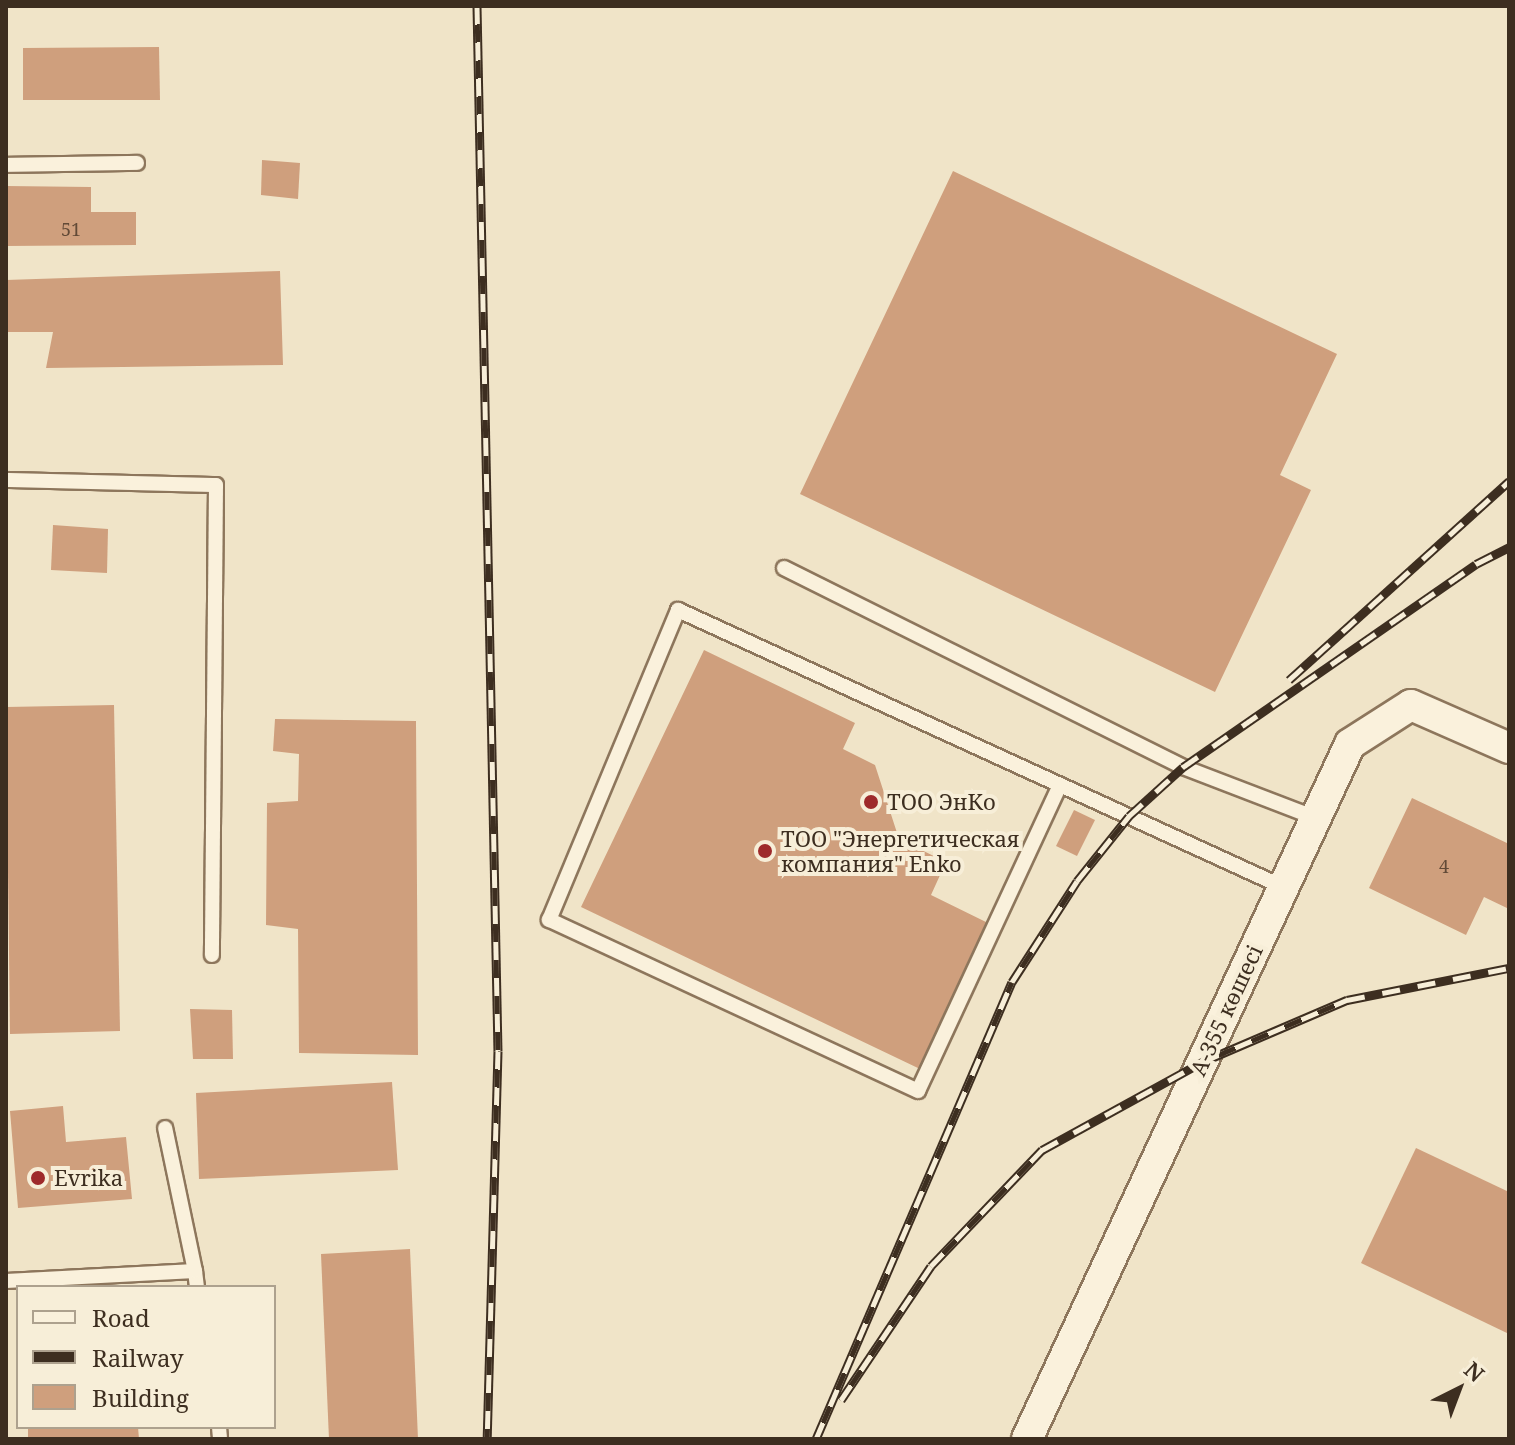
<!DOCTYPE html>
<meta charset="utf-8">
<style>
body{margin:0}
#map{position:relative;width:1515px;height:1445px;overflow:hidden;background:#f0e4c8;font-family:"Noto Serif",serif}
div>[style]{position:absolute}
.building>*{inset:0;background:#cf9f7d}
.roads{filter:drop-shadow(2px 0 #8d765c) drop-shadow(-2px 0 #8d765c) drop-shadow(0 2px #8d765c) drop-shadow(0 -2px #8d765c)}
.service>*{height:14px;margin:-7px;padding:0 7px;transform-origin:7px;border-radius:7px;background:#faf1dc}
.minor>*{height:30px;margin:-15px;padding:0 15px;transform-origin:15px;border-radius:15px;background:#faf1dc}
.rail>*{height:9px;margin-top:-4.5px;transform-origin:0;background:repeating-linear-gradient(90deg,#f7eed8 0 18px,#3d2e20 0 36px);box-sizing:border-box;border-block:2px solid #3d2e20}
.dots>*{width:22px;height:22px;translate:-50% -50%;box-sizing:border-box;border:4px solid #f7eed8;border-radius:50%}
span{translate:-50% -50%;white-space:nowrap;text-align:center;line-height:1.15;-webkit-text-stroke:8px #f7eed8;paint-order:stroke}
.number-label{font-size:18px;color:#624a37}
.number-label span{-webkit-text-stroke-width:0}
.poi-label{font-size:22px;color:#3d2e20}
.left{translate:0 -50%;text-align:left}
.street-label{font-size:22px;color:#3d2e20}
.frame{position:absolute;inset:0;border:8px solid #3d2e20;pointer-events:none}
.legend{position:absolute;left:16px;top:1285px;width:260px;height:144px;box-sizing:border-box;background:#f7eed8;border:2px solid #ada18e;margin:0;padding:10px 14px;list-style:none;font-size:24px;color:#3d2e20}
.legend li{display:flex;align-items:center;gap:16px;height:40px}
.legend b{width:40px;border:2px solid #ada18e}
.north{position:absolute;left:1419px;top:1349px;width:80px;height:80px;-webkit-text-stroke:6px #f7eed8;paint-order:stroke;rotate:42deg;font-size:22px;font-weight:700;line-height:32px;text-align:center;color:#3d2e20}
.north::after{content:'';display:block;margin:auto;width:28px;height:36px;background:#3d2e20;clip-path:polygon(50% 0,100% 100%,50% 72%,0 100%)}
</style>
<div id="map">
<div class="building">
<div style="clip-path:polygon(159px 47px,160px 100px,23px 100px,23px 48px)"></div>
<div style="clip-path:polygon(262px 160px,300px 163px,298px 199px,261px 195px)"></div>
<div style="clip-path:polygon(953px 171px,1337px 354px,1280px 475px,1311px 490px,1215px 692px,800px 494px)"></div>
<div style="clip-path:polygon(6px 186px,91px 187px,91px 212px,136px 212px,136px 245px,6px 246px)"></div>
<div style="clip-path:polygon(280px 271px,283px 365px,46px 368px,53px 332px,6px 332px,6px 280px)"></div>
<div style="clip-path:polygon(53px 525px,108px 529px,107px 573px,51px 570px)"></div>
<div style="clip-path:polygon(704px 650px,855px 723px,843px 749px,875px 765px,899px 839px,946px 862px,931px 895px,988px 923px,920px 1069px,581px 907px)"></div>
<div style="clip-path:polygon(114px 705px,120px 1031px,10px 1034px,6px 707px)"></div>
<div style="clip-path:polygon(275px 719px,416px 721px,418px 1055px,299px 1053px,298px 929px,266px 925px,267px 803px,298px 801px,299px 754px,273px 751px)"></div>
<div style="clip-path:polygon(1412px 798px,1509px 844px,1509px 909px,1484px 897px,1466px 935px,1369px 888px)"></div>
<div style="clip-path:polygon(1074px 810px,1095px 820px,1077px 856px,1056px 846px)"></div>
<div style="clip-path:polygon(190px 1009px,232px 1010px,233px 1059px,193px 1059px)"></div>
<div style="clip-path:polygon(392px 1082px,398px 1170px,199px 1179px,196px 1093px)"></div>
<div style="clip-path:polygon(63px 1106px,66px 1142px,126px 1137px,132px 1199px,18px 1208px,10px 1111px)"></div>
<div style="clip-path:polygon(1416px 1148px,1509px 1192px,1509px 1334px,1361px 1263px)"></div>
<div style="clip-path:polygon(410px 1249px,418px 1439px,329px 1439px,321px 1254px)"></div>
<div style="clip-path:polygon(28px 1427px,138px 1427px,139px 1439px,28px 1439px)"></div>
</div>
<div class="roads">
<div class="service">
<div style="left:6px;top:165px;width:131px;rotate:-0.9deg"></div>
<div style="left:6px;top:480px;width:210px;rotate:1.4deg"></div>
<div style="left:216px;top:485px;width:470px;rotate:90.5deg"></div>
<div style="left:784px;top:568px;width:446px;rotate:26.5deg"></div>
<div style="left:1183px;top:767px;width:142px;rotate:21deg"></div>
<div style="left:1060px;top:785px;width:337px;rotate:114.9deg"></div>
<div style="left:918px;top:1091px;width:407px;rotate:-155.1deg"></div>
<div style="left:549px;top:920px;width:336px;rotate:-67.4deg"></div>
<div style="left:678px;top:610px;width:665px;rotate:24.6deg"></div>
<div style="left:195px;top:1271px;width:16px;rotate:83deg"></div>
<div style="left:6px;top:1281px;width:189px;rotate:-3deg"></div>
<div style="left:195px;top:1271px;width:146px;rotate:-101.8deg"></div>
<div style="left:219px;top:1427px;width:12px;rotate:85deg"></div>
</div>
<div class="minor">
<div style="left:1027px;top:1439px;width:766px;rotate:-65.07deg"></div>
<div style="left:1350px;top:744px;width:72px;rotate:-32.6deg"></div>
<div style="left:1411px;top:705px;width:107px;rotate:23.7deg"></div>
</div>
</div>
<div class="rail">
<div style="left:477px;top:6px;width:1045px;rotate:88.85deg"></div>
<div style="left:498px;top:1051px;width:388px;rotate:91.6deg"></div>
<div style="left:1289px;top:680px;width:297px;rotate:-42.1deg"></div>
<div style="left:841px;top:1400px;width:161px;rotate:-56.1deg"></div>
<div style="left:931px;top:1266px;width:161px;rotate:-46.3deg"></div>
<div style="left:1042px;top:1150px;width:183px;rotate:-28.8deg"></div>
<div style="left:1202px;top:1062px;width:158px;rotate:-23.2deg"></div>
<div style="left:1347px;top:1000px;width:165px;rotate:-11.2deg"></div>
<div style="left:816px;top:1439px;width:497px;rotate:-66.8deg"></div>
<div style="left:1012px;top:982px;width:120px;rotate:-57.2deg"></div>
<div style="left:1077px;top:881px;width:83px;rotate:-51.3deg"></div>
<div style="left:1129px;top:816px;width:73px;rotate:-42.2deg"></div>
<div style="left:1183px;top:767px;width:356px;rotate:-34.7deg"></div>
<div style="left:1476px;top:564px;width:37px;rotate:-27deg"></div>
</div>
<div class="dots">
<div style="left:871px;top:802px;background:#9e2a2b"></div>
<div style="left:765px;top:851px;background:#9e2a2b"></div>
<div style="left:38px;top:1178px;background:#9e2a2b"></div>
</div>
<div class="number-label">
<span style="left:71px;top:229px">51</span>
<span style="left:1444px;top:866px">4</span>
</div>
<div class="poi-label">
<span class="left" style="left:887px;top:802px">ТОО ЭнКо</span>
<span class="left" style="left:781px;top:851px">ТОО "Энергетическая<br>компания" Enko</span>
<span class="left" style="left:54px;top:1178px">Evrika</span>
</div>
<div class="street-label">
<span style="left:1226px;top:1010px;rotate:-65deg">А-355 көшесі</span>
</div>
<div class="frame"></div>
<ul class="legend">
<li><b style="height:10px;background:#faf1dc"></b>Road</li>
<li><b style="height:10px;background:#3d2e20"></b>Railway</li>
<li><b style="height:22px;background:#cf9f7d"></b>Building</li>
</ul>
<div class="north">N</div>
</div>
